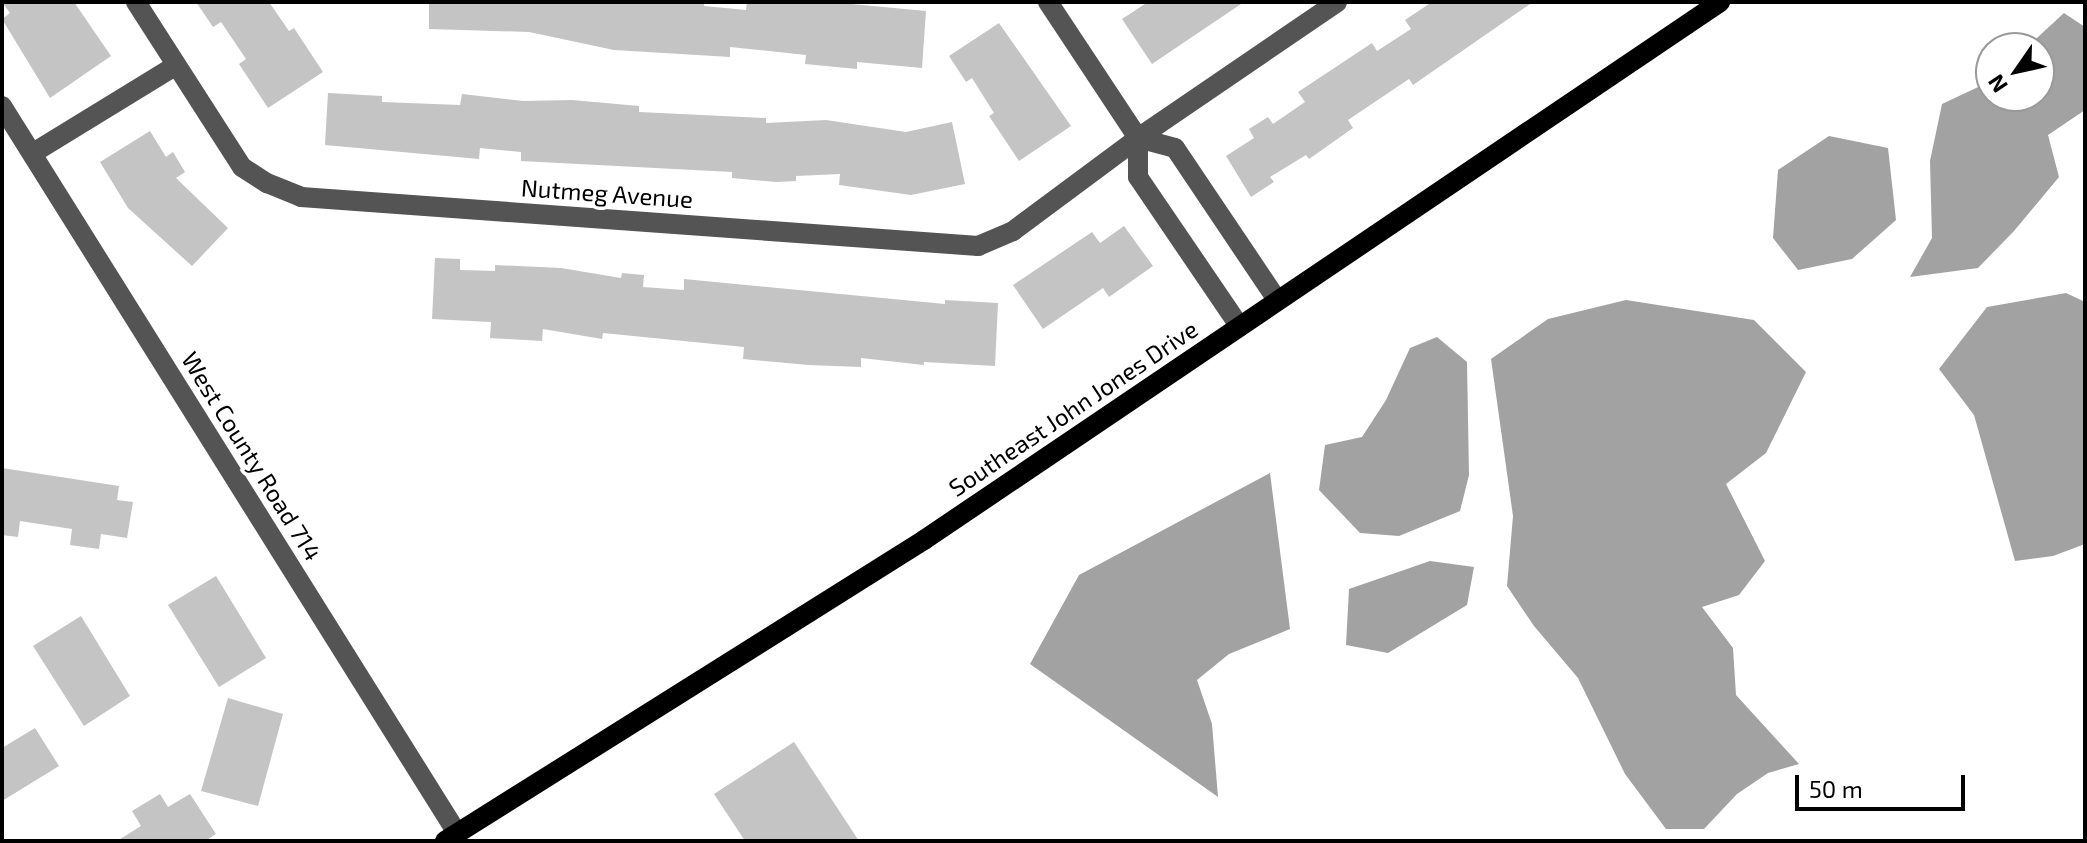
<!DOCTYPE html>
<style>
body{margin:0}
#map{position:relative;width:2087px;height:843px;overflow:hidden;background:#fff;font-family:"Exo 2",sans-serif}
div>[style]{position:absolute}
.water>*{inset:0;background:#a2a2a2}
.building>*{inset:0;background:#c4c4c4}
.minor>*{height:20px;margin:-10px;padding:0 10px;transform-origin:10px;border-radius:10px;background:#545454}
.major>*{height:20px;margin:-10px;padding:0 10px;transform-origin:10px;border-radius:10px;background:#000}
span{translate:-50% -50%;white-space:nowrap;text-align:center;line-height:1.15;-webkit-text-stroke:7px #fff;paint-order:stroke}
.street-label{font-size:24px;color:#000}
.frame{position:absolute;inset:0;border:4px solid #000;pointer-events:none}
.north{position:absolute;left:1975px;top:32px;width:80px;height:80px;box-sizing:border-box;background:#fff;border:2px solid #999;border-radius:50%;rotate:236deg;font-size:22px;font-weight:700;line-height:32px;text-align:center;color:#000}
.north::after{content:'';display:block;margin:auto;width:28px;height:36px;background:#000;clip-path:polygon(50% 0,100% 100%,50% 72%,0 100%)}
.scale{position:absolute;left:1795px;top:775px;width:170px;height:36px;box-sizing:border-box;border:4px solid #000;border-top:0;padding-left:10px;font-size:24px;line-height:28px;white-space:nowrap;color:#000;-webkit-text-stroke:6px #fff;paint-order:stroke}
</style>
<div id="map">
<div class="water">
<div style="clip-path:polygon(2064px 13px,2085px 27px,2085px 110px,2048px 135px,2059px 177px,2014px 231px,1978px 268px,1910px 277px,1932px 238px,1930px 161px,1942px 104px,1991px 81px,1991px 96px,2039px 96px,2039px 48px,2026px 48px)"></div>
<div style="clip-path:polygon(1829px 136px,1888px 148px,1896px 220px,1852px 259px,1798px 270px,1773px 238px,1778px 170px)"></div>
<div style="clip-path:polygon(2066px 293px,2085px 302px,2085px 544px,2053px 556px,2015px 561px,1974px 415px,1939px 369px,1987px 307px)"></div>
<div style="clip-path:polygon(1626px 300px,1754px 320px,1806px 372px,1766px 453px,1726px 484px,1765px 561px,1739px 595px,1702px 607px,1733px 648px,1736px 695px,1799px 764px,1768px 773px,1737px 794px,1704px 829px,1666px 829px,1625px 774px,1578px 678px,1534px 626px,1507px 586px,1513px 516px,1491px 359px,1548px 319px)"></div>
<div style="clip-path:polygon(1437px 337px,1467px 362px,1469px 475px,1460px 511px,1399px 536px,1360px 533px,1319px 490px,1325px 445px,1362px 437px,1386px 400px,1410px 348px)"></div>
<div style="clip-path:polygon(1270px 473px,1290px 629px,1229px 654px,1197px 680px,1212px 724px,1218px 797px,1030px 664px,1079px 575px)"></div>
<div style="clip-path:polygon(1430px 561px,1474px 567px,1467px 605px,1388px 653px,1346px 645px,1349px 589px)"></div>
</div>
<div class="building">
<div style="clip-path:polygon(2px 2px,74px 2px,111px 56px,50px 98px,2px 19px,10px 13px)"></div>
<div style="clip-path:polygon(196px 2px,269px 2px,289px 31px,294px 28px,323px 72px,268px 108px,239px 64px,246px 59px,221px 22px,213px 27px)"></div>
<div style="clip-path:polygon(429px 2px,705px 2px,704px 6px,746px 10px,747px 2px,830px 2px,926px 11px,922px 68px,857px 62px,857px 69px,805px 64px,806px 55px,730px 47px,730px 57px,614px 50px,529px 32px,429px 29px)"></div>
<div style="clip-path:polygon(1148px 2px,1244px 2px,1152px 64px,1122px 19px)"></div>
<div style="clip-path:polygon(1432px 2px,1533px 2px,1413px 85px,1409px 79px,1348px 120px,1353px 128px,1309px 159px,1306px 155px,1270px 177px,1274px 182px,1251px 197px,1226px 156px,1254px 138px,1249px 129px,1268px 117px,1273px 124px,1305px 102px,1298px 92px,1372px 43px,1377px 51px,1411px 29px,1405px 20px)"></div>
<div style="clip-path:polygon(999px 23px,1071px 126px,1019px 161px,989px 116px,994px 113px,972px 78px,966px 82px,949px 56px)"></div>
<div style="clip-path:polygon(328px 93px,382px 96px,382px 102px,460px 105px,462px 94px,523px 101px,572px 100px,639px 106px,639px 112px,766px 118px,766px 123px,826px 120px,906px 132px,952px 122px,965px 184px,911px 195px,839px 185px,840px 174px,796px 176px,796px 181px,776px 182px,732px 178px,732px 172px,521px 161px,521px 152px,480px 148px,479px 159px,325px 145px)"></div>
<div style="clip-path:polygon(150px 131px,166px 157px,173px 152px,185px 172px,176px 178px,228px 228px,192px 266px,128px 208px,100px 162px)"></div>
<div style="clip-path:polygon(1124px 226px,1153px 266px,1109px 297px,1103px 288px,1043px 329px,1013px 285px,1092px 232px,1100px 243px)"></div>
<div style="clip-path:polygon(435px 258px,460px 259px,460px 270px,495px 271px,495px 265px,561px 268px,621px 278px,622px 273px,644px 275px,643px 287px,684px 290px,684px 279px,945px 304px,945px 300px,998px 303px,995px 366px,924px 362px,924px 365px,861px 358px,861px 367px,808px 365px,743px 359px,744px 347px,603px 333px,602px 339px,543px 329px,542px 341px,490px 338px,491px 322px,432px 319px)"></div>
<div style="clip-path:polygon(2px 468px,119px 486px,117px 500px,133px 502px,127px 538px,101px 534px,99px 549px,70px 545px,72px 529px,20px 521px,18px 537px,2px 535px)"></div>
<div style="clip-path:polygon(216px 576px,266px 658px,219px 687px,168px 605px)"></div>
<div style="clip-path:polygon(81px 616px,130px 696px,84px 726px,33px 646px)"></div>
<div style="clip-path:polygon(228px 698px,283px 714px,258px 806px,201px 791px)"></div>
<div style="clip-path:polygon(35px 728px,59px 766px,2px 801px,2px 748px)"></div>
<div style="clip-path:polygon(794px 742px,859px 841px,745px 841px,714px 794px)"></div>
<div style="clip-path:polygon(160px 794px,168px 807px,190px 794px,216px 834px,205px 841px,117px 841px,141px 826px,132px 811px)"></div>
</div>
<div class="minor">
<div style="left:136px;top:2px;width:196px;rotate:57.3deg"></div>
<div style="left:242px;top:167px;width:30px;rotate:33deg"></div>
<div style="left:267px;top:183px;width:37px;rotate:22deg"></div>
<div style="left:301px;top:197px;width:679px;rotate:4.14deg"></div>
<div style="left:978px;top:246px;width:38px;rotate:-23deg"></div>
<div style="left:1013px;top:231px;width:156px;rotate:-36.6deg"></div>
<div style="left:1138px;top:138px;width:241px;rotate:-34.3deg"></div>
<div style="left:1048px;top:2px;width:163px;rotate:56.5deg"></div>
<div style="left:1138px;top:138px;width:39px;rotate:90deg"></div>
<div style="left:1138px;top:177px;width:181px;rotate:55.8deg"></div>
<div style="left:2px;top:106px;width:858px;rotate:57.96deg"></div>
<div style="left:1138px;top:138px;width:38px;rotate:15deg"></div>
<div style="left:1175px;top:148px;width:184px;rotate:56.1deg"></div>
<div style="left:33px;top:153px;width:167px;rotate:-31.5deg"></div>
</div>
<div class="major">
<div style="left:445px;top:841px;width:566px;rotate:-32.14deg"></div>
<div style="left:924px;top:540px;width:961px;rotate:-34.05deg"></div>
</div>
<div class="street-label">
<span style="left:607px;top:193px;rotate:4deg">Nutmeg Avenue</span>
<span style="left:1073px;top:408px;rotate:-34deg">Southeast John Jones Drive</span>
<span style="left:252px;top:456px;rotate:58deg">West County Road 714</span>
</div>
<div class="frame"></div>
<div class="north">N</div>
<div class="scale">50 m</div>
</div>
